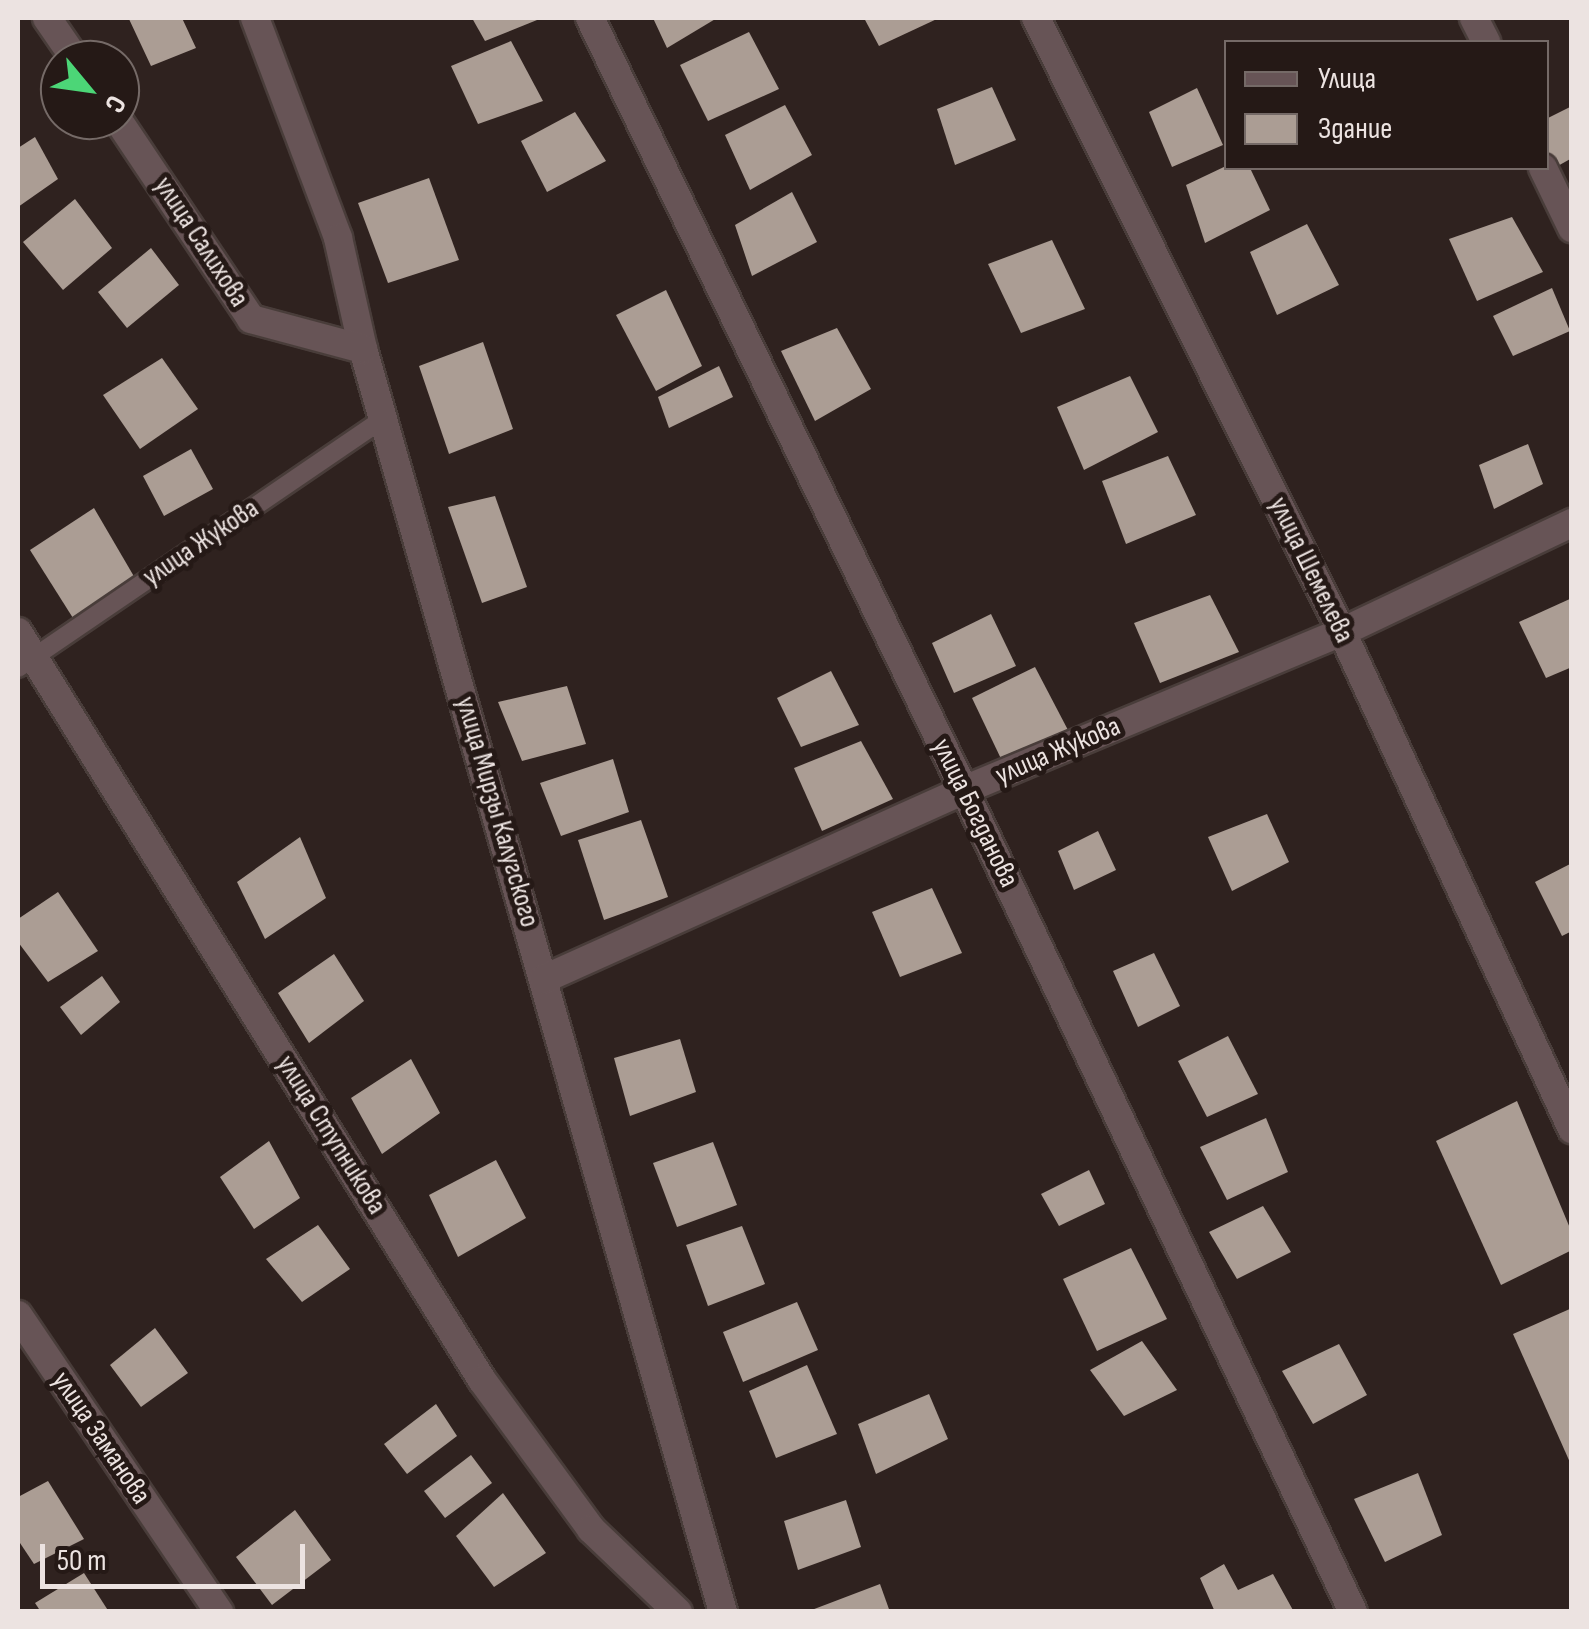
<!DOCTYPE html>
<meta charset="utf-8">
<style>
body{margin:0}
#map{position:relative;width:1589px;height:1629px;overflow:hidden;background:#2f221f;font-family:"Sofia Sans Condensed",sans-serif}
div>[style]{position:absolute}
.building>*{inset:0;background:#ab9d94}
.roads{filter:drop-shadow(2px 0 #493d3a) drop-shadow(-2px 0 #493d3a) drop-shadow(0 2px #493d3a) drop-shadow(0 -2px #493d3a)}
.service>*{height:18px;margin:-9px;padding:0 9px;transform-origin:9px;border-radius:9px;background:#675456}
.minor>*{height:28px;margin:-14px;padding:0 14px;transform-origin:14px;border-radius:14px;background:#675456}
span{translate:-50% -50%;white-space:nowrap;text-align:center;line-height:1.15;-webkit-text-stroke:10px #251916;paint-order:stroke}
.street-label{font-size:28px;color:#ece3e1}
.frame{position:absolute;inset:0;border:20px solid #ece3e1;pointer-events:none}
.legend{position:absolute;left:1224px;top:40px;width:325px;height:130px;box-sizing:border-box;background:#251916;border:2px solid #756a67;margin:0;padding:12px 18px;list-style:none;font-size:30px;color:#ece3e1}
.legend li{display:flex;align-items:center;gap:20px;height:50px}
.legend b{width:50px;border:2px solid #756a67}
.north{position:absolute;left:40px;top:40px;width:100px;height:100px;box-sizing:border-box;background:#251916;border:2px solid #756a67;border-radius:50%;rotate:119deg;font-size:28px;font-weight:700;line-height:40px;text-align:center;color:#ece3e1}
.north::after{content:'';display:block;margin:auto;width:35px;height:45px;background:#4cd677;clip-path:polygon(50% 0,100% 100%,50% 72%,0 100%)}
.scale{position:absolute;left:40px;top:1544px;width:265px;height:45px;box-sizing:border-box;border:5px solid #ece3e1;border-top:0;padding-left:12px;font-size:30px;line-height:35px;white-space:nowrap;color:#ece3e1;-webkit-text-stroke:8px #251916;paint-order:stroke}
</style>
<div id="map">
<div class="building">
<div style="clip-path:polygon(182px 18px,196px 48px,151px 66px,129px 19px)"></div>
<div style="clip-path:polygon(472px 18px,542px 18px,485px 41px)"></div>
<div style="clip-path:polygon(653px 18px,717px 18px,667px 48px)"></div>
<div style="clip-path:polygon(864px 18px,939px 18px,879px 46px)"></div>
<div style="clip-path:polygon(749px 32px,779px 89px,708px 121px,680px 65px)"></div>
<div style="clip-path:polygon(511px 41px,543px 101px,478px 124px,451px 66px)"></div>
<div style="clip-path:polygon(992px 87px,1016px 140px,955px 165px,937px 109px)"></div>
<div style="clip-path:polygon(1197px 88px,1223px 145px,1172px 167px,1149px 112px)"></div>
<div style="clip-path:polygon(785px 105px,812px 155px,750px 190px,725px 135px)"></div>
<div style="clip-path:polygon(1572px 106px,1572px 158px,1556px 167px,1546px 150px,1546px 119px)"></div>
<div style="clip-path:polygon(575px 112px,606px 161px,547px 192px,521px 141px)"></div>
<div style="clip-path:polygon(35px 137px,58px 179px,18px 207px,18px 148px)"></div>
<div style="clip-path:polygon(1226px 166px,1250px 168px,1270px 210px,1205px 243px,1186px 185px)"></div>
<div style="clip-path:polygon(429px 178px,459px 260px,388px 283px,358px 203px)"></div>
<div style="clip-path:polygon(792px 192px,817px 242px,752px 276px,735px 225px)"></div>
<div style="clip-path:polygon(75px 199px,112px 248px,63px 290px,23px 242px)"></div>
<div style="clip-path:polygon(1512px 217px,1543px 272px,1477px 301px,1449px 239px)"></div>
<div style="clip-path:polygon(1307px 224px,1339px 285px,1277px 315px,1250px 252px)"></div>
<div style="clip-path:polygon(1052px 240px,1085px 309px,1021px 333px,988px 264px)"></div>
<div style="clip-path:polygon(151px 248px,179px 285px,127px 328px,98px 292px)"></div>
<div style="clip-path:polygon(1552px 288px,1570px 331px,1513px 356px,1493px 316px)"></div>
<div style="clip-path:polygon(666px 290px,702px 366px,656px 391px,616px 315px)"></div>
<div style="clip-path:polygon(837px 328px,871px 389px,815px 421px,781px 351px)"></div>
<div style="clip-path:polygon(483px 342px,513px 429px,449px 454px,419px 366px)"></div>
<div style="clip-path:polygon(162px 358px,198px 409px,140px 449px,103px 395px)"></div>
<div style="clip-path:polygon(719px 366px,733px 397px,669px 428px,658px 397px)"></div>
<div style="clip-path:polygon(1130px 376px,1158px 432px,1084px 470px,1057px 407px)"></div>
<div style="clip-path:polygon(1528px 444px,1543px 484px,1494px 509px,1479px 465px)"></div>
<div style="clip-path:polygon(191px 449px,213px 489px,164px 516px,143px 476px)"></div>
<div style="clip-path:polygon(1168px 456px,1196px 515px,1126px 544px,1102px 481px)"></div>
<div style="clip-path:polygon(495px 496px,527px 587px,482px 603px,448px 507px)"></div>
<div style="clip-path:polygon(94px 508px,139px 585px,78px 626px,30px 550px)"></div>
<div style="clip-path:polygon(1210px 595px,1239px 652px,1160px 683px,1134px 623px)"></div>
<div style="clip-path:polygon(1572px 598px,1572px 667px,1546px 678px,1519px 622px)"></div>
<div style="clip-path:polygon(991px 614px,1016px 666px,954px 693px,932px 643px)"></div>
<div style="clip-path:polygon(1035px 667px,1069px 732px,1004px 765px,972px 698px)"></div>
<div style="clip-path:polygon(831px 671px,859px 725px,801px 747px,777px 698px)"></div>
<div style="clip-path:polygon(567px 686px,586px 744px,522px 761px,498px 702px)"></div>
<div style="clip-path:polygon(861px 741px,893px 799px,822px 831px,794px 768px)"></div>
<div style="clip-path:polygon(613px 759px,629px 812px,561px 836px,540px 783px)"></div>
<div style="clip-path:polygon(1267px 814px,1289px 862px,1232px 891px,1208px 837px)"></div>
<div style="clip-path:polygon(641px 820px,668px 897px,604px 920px,578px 840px)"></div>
<div style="clip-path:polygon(1098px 831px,1116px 870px,1074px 890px,1058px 851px)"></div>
<div style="clip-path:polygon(300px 837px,326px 898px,265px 939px,237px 882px)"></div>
<div style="clip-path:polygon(1572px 863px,1572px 931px,1562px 936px,1535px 882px)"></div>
<div style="clip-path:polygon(932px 888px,962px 953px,900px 977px,872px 912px)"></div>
<div style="clip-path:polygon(58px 892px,98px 951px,48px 982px,18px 942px,18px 919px)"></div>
<div style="clip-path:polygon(1154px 953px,1180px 1006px,1138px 1027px,1113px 971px)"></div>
<div style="clip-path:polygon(334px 954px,364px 1001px,309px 1043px,278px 993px)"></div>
<div style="clip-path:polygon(102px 976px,120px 1002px,81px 1035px,60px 1007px)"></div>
<div style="clip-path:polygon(1228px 1036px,1258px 1094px,1207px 1117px,1178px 1061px)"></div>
<div style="clip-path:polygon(680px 1039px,696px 1092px,630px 1116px,614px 1058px)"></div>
<div style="clip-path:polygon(411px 1059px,440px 1113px,382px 1154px,351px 1098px)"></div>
<div style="clip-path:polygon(1517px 1101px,1572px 1233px,1572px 1250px,1501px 1285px,1436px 1141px)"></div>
<div style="clip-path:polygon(1266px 1118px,1288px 1172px,1227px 1200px,1200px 1147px)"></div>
<div style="clip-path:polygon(269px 1141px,300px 1198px,254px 1229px,220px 1177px)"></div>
<div style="clip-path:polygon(713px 1142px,737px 1205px,677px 1227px,653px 1163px)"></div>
<div style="clip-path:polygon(496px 1160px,526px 1218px,458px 1257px,429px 1195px)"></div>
<div style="clip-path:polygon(1089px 1170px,1105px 1204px,1059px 1226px,1041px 1194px)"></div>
<div style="clip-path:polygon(1263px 1206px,1291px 1252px,1237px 1279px,1209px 1232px)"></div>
<div style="clip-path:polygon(318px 1225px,350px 1269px,302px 1302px,266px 1259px)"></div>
<div style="clip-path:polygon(742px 1226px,765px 1284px,708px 1306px,686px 1245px)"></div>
<div style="clip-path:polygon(1131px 1248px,1167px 1319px,1097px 1351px,1063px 1279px)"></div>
<div style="clip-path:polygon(797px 1302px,818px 1350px,743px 1382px,723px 1332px)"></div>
<div style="clip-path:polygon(1572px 1308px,1572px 1467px,1513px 1334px)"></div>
<div style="clip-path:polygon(155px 1328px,188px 1373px,141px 1407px,110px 1365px)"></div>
<div style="clip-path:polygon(1142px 1341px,1177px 1390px,1124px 1416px,1090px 1370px)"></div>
<div style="clip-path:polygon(1339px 1344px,1367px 1395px,1313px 1424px,1282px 1371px)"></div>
<div style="clip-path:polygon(807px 1365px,837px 1434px,776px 1458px,749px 1391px)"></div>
<div style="clip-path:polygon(929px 1394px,948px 1439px,876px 1474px,858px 1424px)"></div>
<div style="clip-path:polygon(436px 1404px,457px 1436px,407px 1474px,384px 1444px)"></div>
<div style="clip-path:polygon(471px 1455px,492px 1483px,445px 1518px,424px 1491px)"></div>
<div style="clip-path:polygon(1418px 1473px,1442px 1535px,1385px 1562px,1354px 1499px)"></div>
<div style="clip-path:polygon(48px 1481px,84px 1539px,34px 1564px,18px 1540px,18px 1497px)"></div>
<div style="clip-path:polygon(503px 1493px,546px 1553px,494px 1587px,456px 1536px)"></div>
<div style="clip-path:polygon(846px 1500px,861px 1547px,798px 1570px,784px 1521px)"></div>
<div style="clip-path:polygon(295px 1510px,331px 1560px,272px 1605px,236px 1557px)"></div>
<div style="clip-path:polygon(1224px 1564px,1238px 1590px,1273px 1574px,1294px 1612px,1215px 1612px,1200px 1578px)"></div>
<div style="clip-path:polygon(84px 1573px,109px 1612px,41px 1612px,35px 1603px)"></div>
<div style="clip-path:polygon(880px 1584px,890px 1612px,810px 1612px,809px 1611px)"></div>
</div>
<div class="roads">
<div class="service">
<div style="left:18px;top:668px;width:443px;rotate:-34.3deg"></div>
</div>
<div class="minor">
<div style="left:47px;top:18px;width:51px;rotate:55.4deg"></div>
<div style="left:255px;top:18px;width:235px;rotate:69.3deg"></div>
<div style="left:338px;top:238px;width:114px;rotate:77.3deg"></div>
<div style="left:363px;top:349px;width:1313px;rotate:74.09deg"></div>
<div style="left:590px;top:18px;width:858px;rotate:64.15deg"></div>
<div style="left:964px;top:790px;width:909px;rotate:64.67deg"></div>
<div style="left:1036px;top:18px;width:686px;rotate:63.51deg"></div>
<div style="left:1342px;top:632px;width:548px;rotate:65.17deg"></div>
<div style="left:1474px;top:18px;width:27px;rotate:63deg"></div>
<div style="left:118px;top:120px;width:239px;rotate:56.2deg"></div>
<div style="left:251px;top:319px;width:116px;rotate:15deg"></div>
<div style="left:1543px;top:168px;width:67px;rotate:64.2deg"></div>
<div style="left:18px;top:632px;width:880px;rotate:58.19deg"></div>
<div style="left:482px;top:1380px;width:185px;rotate:53.8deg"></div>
<div style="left:591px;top:1529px;width:120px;rotate:43.7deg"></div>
<div style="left:544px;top:979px;width:461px;rotate:-24.2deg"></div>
<div style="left:964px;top:790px;width:410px;rotate:-22.7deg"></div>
<div style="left:1342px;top:632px;width:255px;rotate:-25.4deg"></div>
<div style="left:18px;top:1315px;width:359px;rotate:55.9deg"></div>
</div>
</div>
<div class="street-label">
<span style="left:201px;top:242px;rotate:57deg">улица Салихова</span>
<span style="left:201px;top:543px;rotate:-34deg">улица Жукова</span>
<span style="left:1311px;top:570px;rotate:64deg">улица Шемелева</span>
<span style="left:1058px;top:751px;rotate:-23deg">улица Жукова</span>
<span style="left:497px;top:812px;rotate:74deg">улица Мирзы Калугского</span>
<span style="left:975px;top:813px;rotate:64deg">улица Богданова</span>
<span style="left:331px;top:1135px;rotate:58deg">улица Ступникова</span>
<span style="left:101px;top:1438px;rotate:56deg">улица Заманова</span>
</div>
<div class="frame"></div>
<ul class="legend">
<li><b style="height:12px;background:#675456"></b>Улица</li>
<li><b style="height:28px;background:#ab9d94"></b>Здание</li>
</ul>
<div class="north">С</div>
<div class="scale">50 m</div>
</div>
